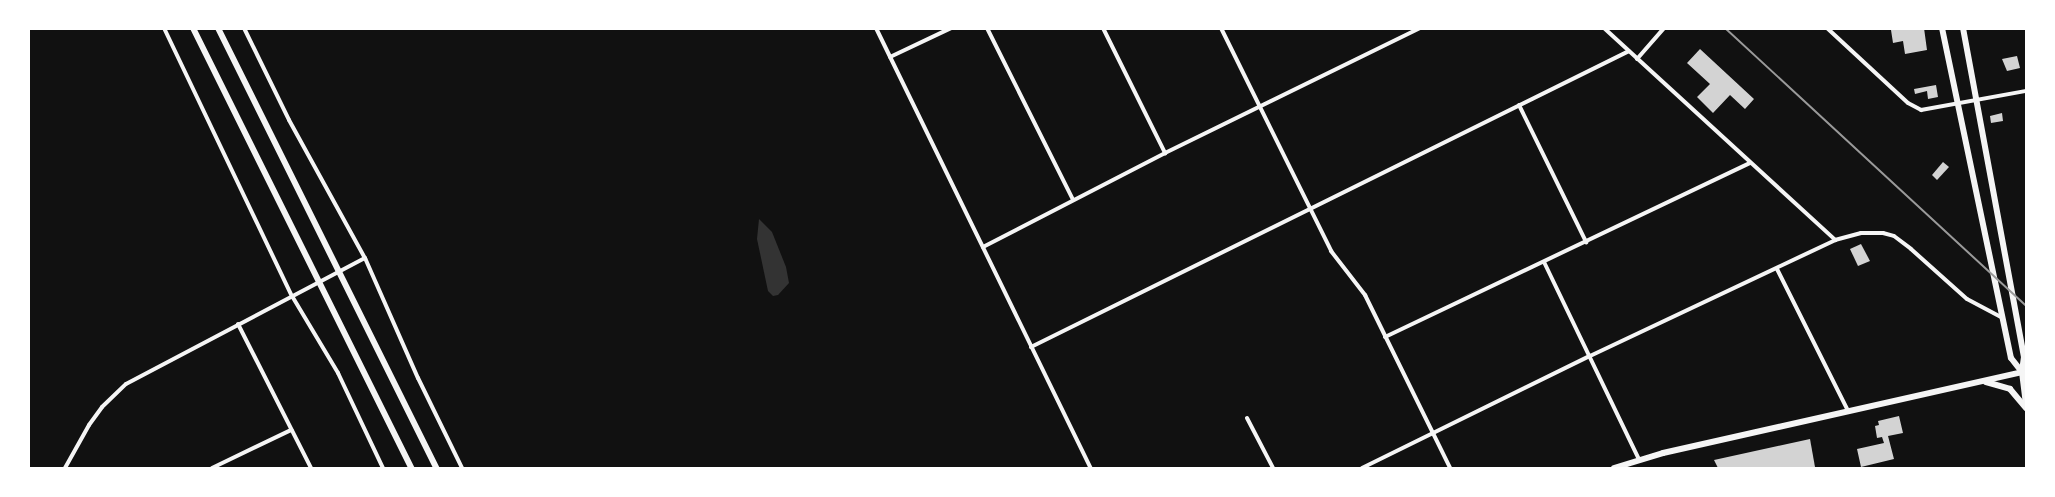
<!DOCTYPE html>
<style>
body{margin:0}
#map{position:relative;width:2055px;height:497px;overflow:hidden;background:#111;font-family:Quicksand,sans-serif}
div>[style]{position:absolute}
.water>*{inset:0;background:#333}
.building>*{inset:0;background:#d3d3d3}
.minor>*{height:4px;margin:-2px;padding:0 2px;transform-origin:2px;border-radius:2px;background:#f5f5f5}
.primary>*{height:6px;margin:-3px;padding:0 3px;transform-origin:3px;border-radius:3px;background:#f5f5f5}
.rail>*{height:2px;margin:-1px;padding:0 1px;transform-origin:1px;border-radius:1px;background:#9a9a9a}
span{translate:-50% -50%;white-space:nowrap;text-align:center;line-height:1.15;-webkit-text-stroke:6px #fff;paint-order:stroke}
.frame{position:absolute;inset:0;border:30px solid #fff;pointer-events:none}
</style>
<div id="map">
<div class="water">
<div style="clip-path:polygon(759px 219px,772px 232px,786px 267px,789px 283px,778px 295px,773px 296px,768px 291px,757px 239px)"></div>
</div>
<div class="building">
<div style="clip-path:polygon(1901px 28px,1924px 28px,1927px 50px,1905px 54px,1903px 41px,1893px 43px,1891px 30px)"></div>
<div style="clip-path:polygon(1700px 49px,1754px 99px,1745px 109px,1730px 95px,1713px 113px,1697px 97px,1710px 84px,1687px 63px)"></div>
<div style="clip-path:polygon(2017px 56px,2020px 68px,2007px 71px,2002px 59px)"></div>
<div style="clip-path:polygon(1936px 85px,1938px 97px,1928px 99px,1927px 91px,1915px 94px,1914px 89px)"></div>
<div style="clip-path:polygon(2002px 113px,2003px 121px,1991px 123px,1990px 116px)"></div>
<div style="clip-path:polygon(1943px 162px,1949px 167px,1937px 180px,1932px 175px)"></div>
<div style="clip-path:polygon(1861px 244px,1870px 261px,1858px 266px,1850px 249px)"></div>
<div style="clip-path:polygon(1899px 416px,1903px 433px,1888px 436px,1894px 459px,1861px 467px,1857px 449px,1884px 443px,1882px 437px,1877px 438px,1875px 426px,1879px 425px,1878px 421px)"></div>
<div style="clip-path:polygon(1810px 439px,1815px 467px,1718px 468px,1714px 460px)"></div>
</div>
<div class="minor">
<div style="left:164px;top:28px;width:297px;rotate:64.5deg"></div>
<div style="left:292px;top:296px;width:90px;rotate:59.1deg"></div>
<div style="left:338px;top:373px;width:105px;rotate:64.7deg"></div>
<div style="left:244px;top:28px;width:102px;rotate:63.9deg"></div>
<div style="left:289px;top:120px;width:158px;rotate:61.2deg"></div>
<div style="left:365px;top:258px;width:131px;rotate:66.2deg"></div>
<div style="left:418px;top:378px;width:100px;rotate:63.9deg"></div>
<div style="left:876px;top:28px;width:490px;rotate:64deg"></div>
<div style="left:987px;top:28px;width:192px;rotate:63.4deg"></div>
<div style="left:1103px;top:28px;width:140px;rotate:63.6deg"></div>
<div style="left:1221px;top:28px;width:249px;rotate:63.7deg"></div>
<div style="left:1331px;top:251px;width:56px;rotate:52.3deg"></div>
<div style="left:1365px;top:295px;width:193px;rotate:63.8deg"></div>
<div style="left:1604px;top:28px;width:314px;rotate:42.5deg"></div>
<div style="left:1827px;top:28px;width:110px;rotate:42.8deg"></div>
<div style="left:1908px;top:103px;width:15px;rotate:28deg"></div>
<div style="left:1921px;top:110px;width:107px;rotate:-10.3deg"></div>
<div style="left:890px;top:57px;width:68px;rotate:-25.4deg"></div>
<div style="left:1637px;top:59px;width:41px;rotate:-48.9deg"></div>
<div style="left:1519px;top:105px;width:153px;rotate:63.9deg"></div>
<div style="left:983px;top:247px;width:205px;rotate:-27.3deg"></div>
<div style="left:1165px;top:153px;width:284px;rotate:-26.1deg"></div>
<div style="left:1544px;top:262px;width:219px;rotate:64.3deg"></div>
<div style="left:1777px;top:269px;width:159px;rotate:63.4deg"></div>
<div style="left:238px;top:324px;width:161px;rotate:63.1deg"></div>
<div style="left:1385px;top:337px;width:404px;rotate:-25.5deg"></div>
<div style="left:1031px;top:347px;width:667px;rotate:-26.33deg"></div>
<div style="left:1247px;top:418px;width:56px;rotate:62.5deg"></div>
<div style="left:65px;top:468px;width:49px;rotate:-60.8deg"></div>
<div style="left:89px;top:425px;width:22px;rotate:-54deg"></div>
<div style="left:102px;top:407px;width:33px;rotate:-44deg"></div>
<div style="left:126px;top:384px;width:270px;rotate:-27.8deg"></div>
<div style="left:212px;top:468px;width:88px;rotate:-25.7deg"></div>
<div style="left:1362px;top:468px;width:254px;rotate:-26.2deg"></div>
<div style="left:1590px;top:356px;width:271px;rotate:-25.3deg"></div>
<div style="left:1835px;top:240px;width:27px;rotate:-15deg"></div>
<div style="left:1861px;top:233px;width:22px"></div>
<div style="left:1883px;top:233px;width:11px;rotate:15deg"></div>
<div style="left:1894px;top:236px;width:21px;rotate:37deg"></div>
<div style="left:1911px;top:249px;width:75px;rotate:41.8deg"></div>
<div style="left:1967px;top:299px;width:40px;rotate:28deg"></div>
</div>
<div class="primary">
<div style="left:193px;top:28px;width:491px;rotate:63.6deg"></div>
<div style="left:218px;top:28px;width:491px;rotate:63.6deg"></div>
<div style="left:1942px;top:28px;width:337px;rotate:78.2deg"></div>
<div style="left:2011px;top:358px;width:18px;rotate:52deg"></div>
<div style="left:1963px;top:28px;width:335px;rotate:79.5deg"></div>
<div style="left:2024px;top:357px;width:15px;rotate:98deg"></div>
<div style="left:2022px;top:372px;width:33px;rotate:83deg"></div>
<div style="left:1986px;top:382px;width:25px;rotate:16deg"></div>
<div style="left:2010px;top:389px;width:25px;rotate:50deg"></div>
<div style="left:1614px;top:468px;width:51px;rotate:-17deg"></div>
<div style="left:1663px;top:453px;width:368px;rotate:-12.7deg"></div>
</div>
<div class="rail">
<div style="left:1725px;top:28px;width:410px;rotate:42.7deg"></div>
</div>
<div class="frame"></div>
</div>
